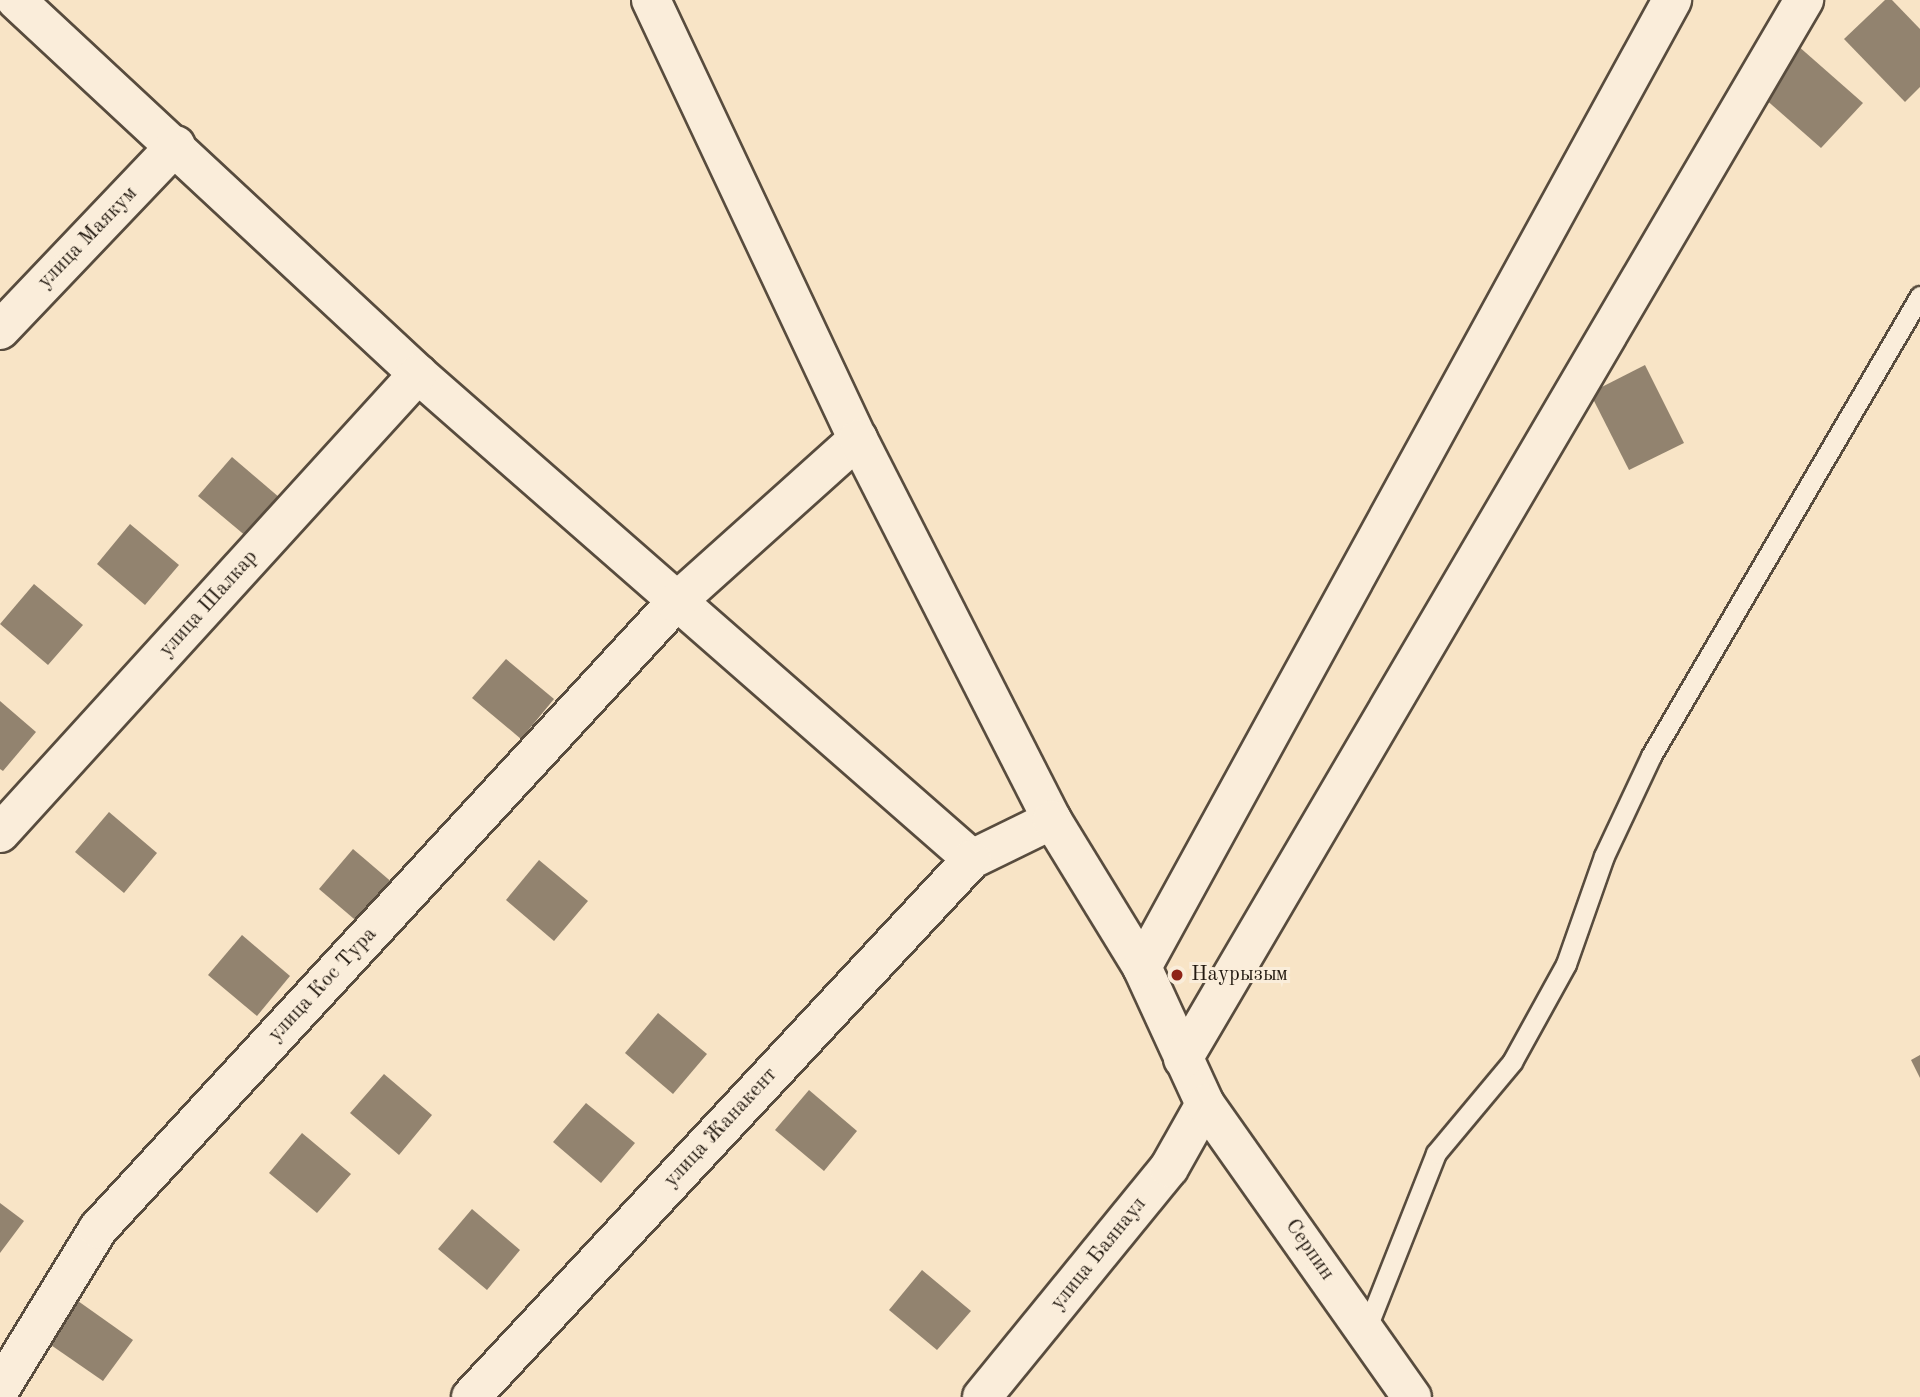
<!DOCTYPE html>
<meta charset="utf-8">
<style>
body{margin:0}
#map{position:relative;width:1920px;height:1397px;overflow:hidden;background:#f8e4c6;font-family:"Old Standard TT",serif}
div>[style]{position:absolute}
.building>*{inset:0;background:#92836f}
.roads{filter:drop-shadow(2px 0 #584c3e) drop-shadow(-2px 0 #584c3e) drop-shadow(0 2px #584c3e) drop-shadow(0 -2px #584c3e)}
.lane>*{height:19px;margin:-9.5px;padding:0 9.5px;transform-origin:9.5px;border-radius:9.5px;background:#faedda}
.street>*{height:38px;margin:-19px;padding:0 19px;transform-origin:19px;border-radius:19px;background:#faedda}
.secondary>*{height:38px;margin:-19px;padding:0 19px;transform-origin:19px;border-radius:19px;background:#faedda}
.dots>*{width:19px;height:19px;translate:-50% -50%;box-sizing:border-box;border:4px solid #faedda;border-radius:50%}
span{translate:-50% -50%;white-space:nowrap;text-align:center;line-height:1.15;-webkit-text-stroke:6px #faedda;paint-order:stroke}
.street-label{font-size:21px;color:#231a11}
.poi-label{font-size:21px;color:#231a11}
.left{translate:0 -50%;text-align:left}
</style>
<div id="map">
<div class="building">
<div style="clip-path:polygon(1885px 0,1892px 0,1920px 29px,1920px 87px,1905px 102px,1844px 39px)"></div>
<div style="clip-path:polygon(1797px 45px,1863px 103px,1821px 148px,1756px 91px)"></div>
<div style="clip-path:polygon(1645px 365px,1684px 443px,1629px 470px,1590px 393px)"></div>
<div style="clip-path:polygon(232px 457px,280px 498px,247px 537px,198px 496px)"></div>
<div style="clip-path:polygon(130px 524px,179px 565px,145px 605px,97px 564px)"></div>
<div style="clip-path:polygon(34px 584px,83px 625px,48px 665px,0 624px)"></div>
<div style="clip-path:polygon(506px 659px,554px 699px,521px 739px,472px 698px)"></div>
<div style="clip-path:polygon(0 701px,36px 732px,3px 771px,0 769px)"></div>
<div style="clip-path:polygon(109px 812px,157px 853px,124px 893px,75px 852px)"></div>
<div style="clip-path:polygon(353px 849px,401px 890px,367px 930px,319px 889px)"></div>
<div style="clip-path:polygon(539px 860px,588px 901px,554px 941px,506px 900px)"></div>
<div style="clip-path:polygon(242px 935px,290px 976px,257px 1016px,208px 975px)"></div>
<div style="clip-path:polygon(658px 1013px,707px 1054px,673px 1094px,625px 1053px)"></div>
<div style="clip-path:polygon(1920px 1055px,1920px 1078px,1911px 1060px)"></div>
<div style="clip-path:polygon(384px 1074px,432px 1115px,399px 1155px,350px 1113px)"></div>
<div style="clip-path:polygon(809px 1090px,857px 1131px,824px 1171px,775px 1130px)"></div>
<div style="clip-path:polygon(586px 1103px,635px 1143px,601px 1183px,553px 1142px)"></div>
<div style="clip-path:polygon(302px 1133px,351px 1174px,317px 1213px,269px 1173px)"></div>
<div style="clip-path:polygon(0 1203px,24px 1221px,0 1253px)"></div>
<div style="clip-path:polygon(472px 1209px,520px 1250px,487px 1290px,438px 1249px)"></div>
<div style="clip-path:polygon(922px 1270px,971px 1311px,937px 1350px,889px 1310px)"></div>
<div style="clip-path:polygon(78px 1301px,133px 1340px,103px 1381px,48px 1343px)"></div>
</div>
<div class="roads">
<div class="lane">
<div style="left:1366px;top:1330px;width:190px;rotate:-68.4deg"></div>
<div style="left:1436px;top:1153px;width:119px;rotate:-50.1deg"></div>
<div style="left:1512px;top:1062px;width:112px;rotate:-61.1deg"></div>
<div style="left:1566px;top:964px;width:114px;rotate:-70.6deg"></div>
<div style="left:1604px;top:856px;width:110px;rotate:-64.8deg"></div>
<div style="left:1651px;top:756px;width:533px;rotate:-59.68deg"></div>
</div>
<div class="street">
<div style="left:16px;top:0;width:549px;rotate:42.93deg"></div>
<div style="left:418px;top:374px;width:736px;rotate:41.2deg"></div>
<div style="left:972px;top:859px;width:89px;rotate:-26deg"></div>
<div style="left:0;top:330px;width:255px;rotate:-46.4deg"></div>
<div style="left:0;top:833px;width:621px;rotate:-47.68deg"></div>
<div style="left:0;top:1389px;width:188px;rotate:-58.5deg"></div>
<div style="left:98px;top:1229px;width:851px;rotate:-47.33deg"></div>
<div style="left:675px;top:603px;width:246px;rotate:-41.9deg"></div>
<div style="left:471px;top:1397px;width:735px;rotate:-47.04deg"></div>
<div style="left:982px;top:1397px;width:296px;rotate:-50.8deg"></div>
<div style="left:1169px;top:1168px;width:73px;rotate:-60.6deg"></div>
</div>
<div class="secondary">
<div style="left:651px;top:0;width:485px;rotate:64.8deg"></div>
<div style="left:858px;top:439px;width:428px;rotate:63deg"></div>
<div style="left:1052px;top:820px;width:172px;rotate:58.5deg"></div>
<div style="left:1142px;top:967px;width:151px;rotate:65.3deg"></div>
<div style="left:1205px;top:1104px;width:359px;rotate:54.8deg"></div>
<div style="left:1142px;top:967px;width:1103px;rotate:-61.27deg"></div>
<div style="left:1183px;top:1059px;width:1228px;rotate:-59.61deg"></div>
</div>
</div>
<div class="dots">
<div style="left:1177px;top:975px;background:#8f2418"></div>
</div>
<div class="street-label">
<span style="left:88px;top:238px;rotate:-46deg">улица Маякум</span>
<span style="left:209px;top:604px;rotate:-48deg">улица Шалкар</span>
<span style="left:323px;top:985px;rotate:-47deg">улица Кос Тура</span>
<span style="left:721px;top:1128px;rotate:-47deg">улица Жанакент</span>
<span style="left:1309px;top:1250px;rotate:55deg">Серпин</span>
<span style="left:1099px;top:1254px;rotate:-51deg">улица Баянаул</span>
</div>
<div class="poi-label">
<span class="left" style="left:1191px;top:975px">Наурызым</span>
</div>
</div>
